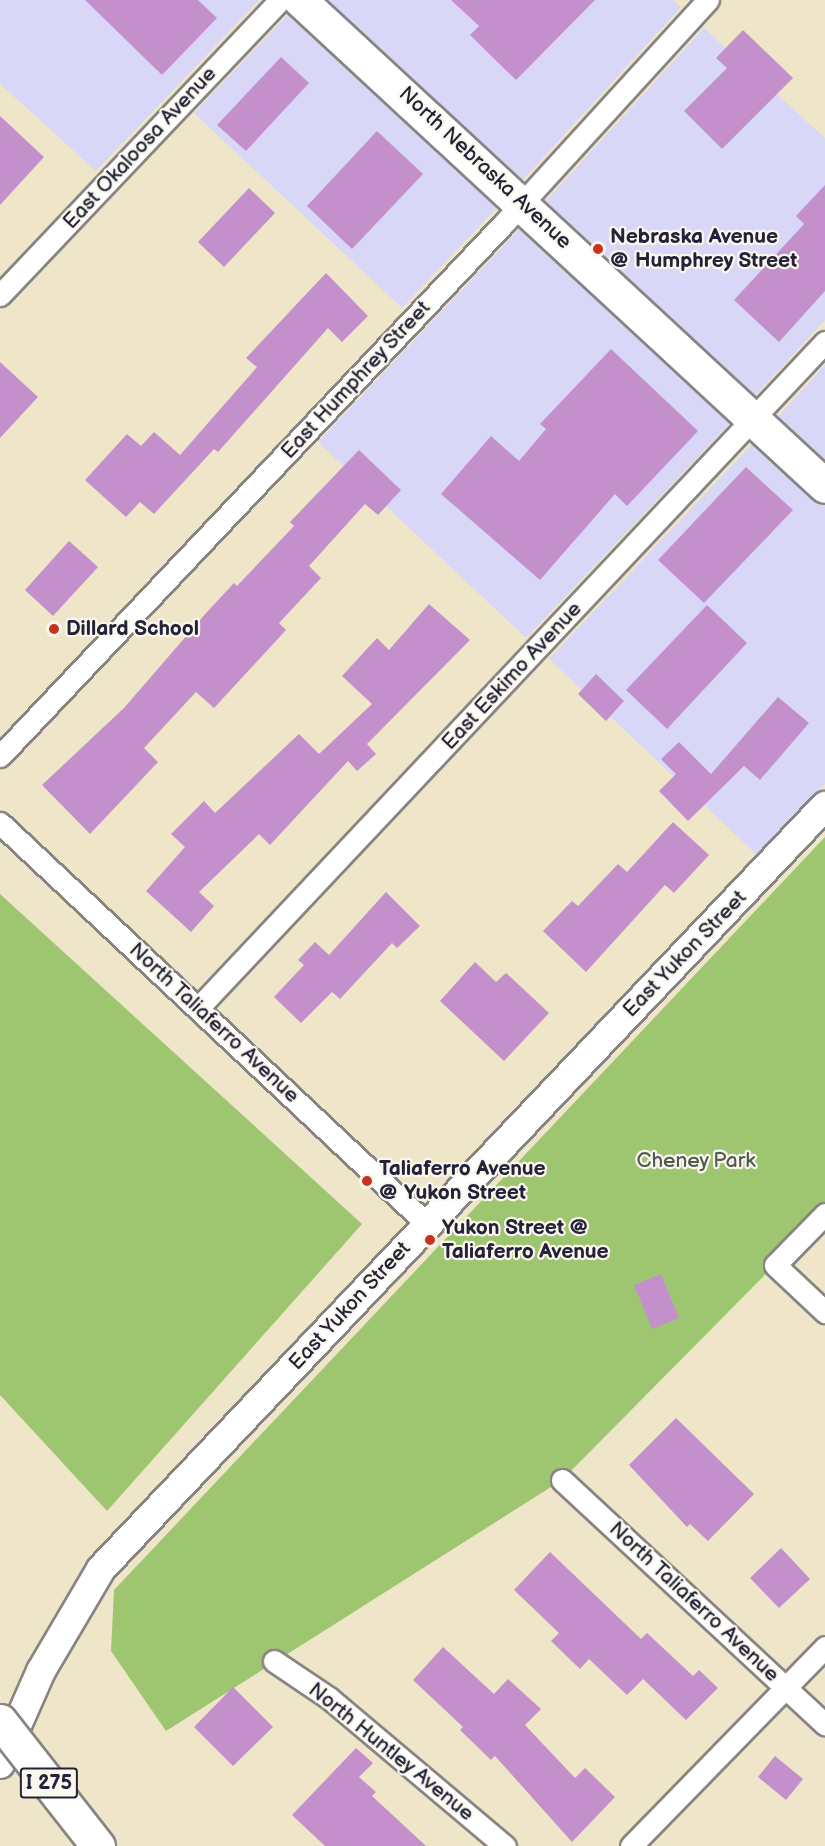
<!DOCTYPE html>
<style>
body{margin:0}
#map{position:relative;width:825px;height:1846px;overflow:hidden;background:#efe6c9;font-family:"Balsamiq Sans",sans-serif}
div>[style]{position:absolute}
.built>*{inset:0;background:#d9d7f7}
.green>*{inset:0;background:#9ec671}
.building>*{inset:0;background:#c390cc}
.roads{filter:drop-shadow(2px 0 #888482) drop-shadow(-2px 0 #888482) drop-shadow(0 2px #888482) drop-shadow(0 -2px #888482)}
.street>*{height:21px;margin:-10.5px;padding:0 10.5px;transform-origin:10.5px;border-radius:10.5px;background:#fff}
.secondary>*{height:28px;margin:-14px;padding:0 14px;transform-origin:14px;border-radius:14px;background:#fff}
.primary>*{height:33px;margin:-16.5px;padding:0 16.5px;transform-origin:16.5px;border-radius:16.5px;background:#fff}
.bridges{filter:drop-shadow(2px 0 #888482) drop-shadow(-2px 0 #888482) drop-shadow(0 2px #888482) drop-shadow(0 -2px #888482)}
.highway-bridge>*{height:33px;margin:-16.5px;padding:0 16.5px;transform-origin:16.5px;border-radius:16.5px;background:#fff}
.dots>*{width:16px;height:16px;translate:-50% -50%;box-sizing:border-box;border:3px solid #fbf7ec;border-radius:50%}
span{translate:-50% -50%;white-space:nowrap;text-align:center;line-height:1.15;-webkit-text-stroke:4.5px #fbf7ec;paint-order:stroke}
.shield-label span{padding:2px 4px;background:#fbf7ec;border:2px solid;border-radius:4px;-webkit-text-stroke-width:0}
.shield-label{font-size:20px;color:#22223b;font-weight:700}
.street-label{font-size:21px;color:#22223b}
.poi-label{font-size:21px;color:#22223b;font-weight:700}
.left{translate:0 -50%;text-align:left}
.park-label{font-size:21px;color:#4d5b4e}
</style>
<div id="map">
<div class="built">
<div style="clip-path:polygon(0 0,259px 0,96px 171px,0 84px)"></div>
<div style="clip-path:polygon(321px 0,673px 0,681px 7px,521px 182px)"></div>
<div style="clip-path:polygon(292px 10px,502px 202px,402px 308px,194px 113px)"></div>
<div style="clip-path:polygon(704px 28px,825px 138px,825px 320px,752px 399px,544px 203px)"></div>
<div style="clip-path:polygon(525px 223px,734px 419px,526px 638px,318px 442px)"></div>
<div style="clip-path:polygon(825px 365px,825px 468px,775px 420px)"></div>
<div style="clip-path:polygon(756px 440px,825px 505px,825px 784px,757px 855px,549px 659px)"></div>
</div>
<div class="green">
<div style="clip-path:polygon(825px 837px,825px 1214px,562px 1480px,166px 1731px,111px 1651px,114px 1590px)"></div>
<div style="clip-path:polygon(0 894px,362px 1224px,107px 1511px,0 1395px)"></div>
</div>
<div class="building">
<div style="clip-path:polygon(85px 0,198px 0,217px 18px,162px 75px)"></div>
<div style="clip-path:polygon(451px 0,595px 0,516px 80px,470px 35px,479px 26px)"></div>
<div style="clip-path:polygon(743px 30px,793px 78px,722px 149px,684px 111px,727px 68px,716px 58px)"></div>
<div style="clip-path:polygon(281px 57px,309px 83px,246px 151px,217px 125px)"></div>
<div style="clip-path:polygon(0 116px,44px 157px,0 205px)"></div>
<div style="clip-path:polygon(377px 131px,423px 174px,352px 249px,307px 206px)"></div>
<div style="clip-path:polygon(825px 185px,825px 291px,779px 342px,734px 300px,804px 224px,796px 216px)"></div>
<div style="clip-path:polygon(249px 188px,275px 213px,224px 267px,198px 242px)"></div>
<div style="clip-path:polygon(326px 273px,368px 316px,342px 342px,328px 328px,218px 452px,214px 449px,154px 514px,140px 502px,126px 517px,85px 480px,127px 434px,141px 446px,154px 432px,180px 455px,257px 367px,246px 358px)"></div>
<div style="clip-path:polygon(611px 349px,698px 431px,627px 506px,615px 494px,540px 580px,441px 494px,491px 436px,519px 461px,546px 429px,540px 424px)"></div>
<div style="clip-path:polygon(0 362px,38px 397px,0 438px)"></div>
<div style="clip-path:polygon(359px 450px,401px 490px,378px 515px,365px 504px,309px 566px,321px 578px,279px 623px,286px 630px,214px 708px,196px 692px,144px 748px,158px 762px,90px 834px,42px 785px,124px 708px,207px 612px,234px 583px,237px 586px,294px 526px,290px 522px)"></div>
<div style="clip-path:polygon(746px 467px,793px 510px,704px 603px,658px 560px)"></div>
<div style="clip-path:polygon(69px 541px,98px 567px,53px 616px,25px 590px)"></div>
<div style="clip-path:polygon(429px 604px,470px 640px,367px 744px,376px 754px,357px 771px,348px 761px,270px 845px,259px 834px,199px 892px,214px 906px,191px 932px,146px 891px,185px 847px,171px 834px,204px 801px,215px 813px,299px 734px,319px 754px,372px 704px,342px 676px,377px 638px,389px 650px)"></div>
<div style="clip-path:polygon(707px 605px,747px 643px,667px 729px,626px 690px)"></div>
<div style="clip-path:polygon(596px 674px,624px 701px,606px 721px,578px 694px)"></div>
<div style="clip-path:polygon(778px 697px,809px 723px,760px 780px,744px 766px,688px 821px,659px 791px,676px 774px,661px 759px,679px 742px,711px 774px)"></div>
<div style="clip-path:polygon(673px 822px,709px 855px,674px 893px,665px 885px,586px 972px,543px 931px,572px 901px,578px 906px,618px 864px,627px 872px)"></div>
<div style="clip-path:polygon(386px 892px,420px 926px,397px 948px,392px 943px,340px 999px,332px 992px,301px 1023px,274px 997px,304px 965px,298px 960px,315px 942px,329px 955px)"></div>
<div style="clip-path:polygon(475px 962px,496px 982px,506px 973px,549px 1013px,504px 1061px,440px 1001px)"></div>
<div style="clip-path:polygon(661px 1274px,679px 1318px,652px 1329px,634px 1285px)"></div>
<div style="clip-path:polygon(676px 1418px,754px 1494px,708px 1541px,690px 1524px,687px 1527px,629px 1465px)"></div>
<div style="clip-path:polygon(781px 1548px,810px 1579px,779px 1608px,750px 1578px)"></div>
<div style="clip-path:polygon(550px 1552px,641px 1639px,647px 1633px,693px 1676px,699px 1670px,718px 1688px,686px 1720px,643px 1679px,627px 1695px,589px 1659px,580px 1669px,551px 1641px,559px 1633px,514px 1590px)"></div>
<div style="clip-path:polygon(443px 1647px,494px 1694px,508px 1679px,541px 1709px,525px 1725px,575px 1778px,585px 1768px,615px 1797px,572px 1842px,495px 1756px,491px 1760px,460px 1730px,463px 1727px,413px 1680px)"></div>
<div style="clip-path:polygon(233px 1687px,273px 1727px,233px 1766px,194px 1727px)"></div>
<div style="clip-path:polygon(356px 1748px,373px 1763px,359px 1777px,376px 1792px,372px 1796px,426px 1846px,325px 1846px,292px 1815px)"></div>
<div style="clip-path:polygon(775px 1756px,803px 1779px,786px 1800px,758px 1777px)"></div>
</div>
<div class="roads">
<div class="street">
<div style="left:0;top:295px;width:407px;rotate:-46.5deg"></div>
<div style="left:0;top:756px;width:735px;rotate:-46.6deg"></div>
<div style="left:505px;top:222px;width:301px;rotate:-47.6deg"></div>
<div style="left:0;top:823px;width:586px;rotate:43.2deg"></div>
<div style="left:198px;top:1008px;width:915px;rotate:-46.73deg"></div>
<div style="left:825px;top:1214px;width:71px;rotate:134.4deg"></div>
<div style="left:775px;top:1265px;width:69px;rotate:43.2deg"></div>
<div style="left:562px;top:1480px;width:359px;rotate:42.9deg"></div>
<div style="left:274px;top:1661px;width:66px;rotate:33.9deg"></div>
<div style="left:329px;top:1698px;width:230px;rotate:40.1deg"></div>
<div style="left:631px;top:1846px;width:278px;rotate:-45.7deg"></div>
</div>
<div class="secondary">
<div style="left:0;top:1764px;width:102px;rotate:-66.2deg"></div>
<div style="left:41px;top:1671px;width:118px;rotate:-59.5deg"></div>
<div style="left:101px;top:1569px;width:1052px;rotate:-46.5deg"></div>
</div>
<div class="primary">
<div style="left:300px;top:0;width:715px;rotate:42.79deg"></div>
</div>
</div>
<div class="bridges">
<div class="highway-bridge">
<div style="left:0;top:1721px;width:159px;rotate:51.9deg"></div>
</div>
</div>
<div class="dots">
<div style="left:598px;top:249px;background:#c8321e"></div>
<div style="left:54px;top:629px;background:#c8321e"></div>
<div style="left:367px;top:1181px;background:#c8321e"></div>
<div style="left:430px;top:1240px;background:#c8321e"></div>
</div>
<div class="shield-label">
<span style="left:49px;top:1783px">I 275</span>
</div>
<div class="street-label">
<span style="left:140px;top:148px;rotate:-47deg">East Okaloosa Avenue</span>
<span style="left:485px;top:168px;rotate:43deg">North Nebraska Avenue</span>
<span style="left:356px;top:380px;rotate:-47deg">East Humphrey Street</span>
<span style="left:512px;top:676px;rotate:-47deg">East Eskimo Avenue</span>
<span style="left:685px;top:954px;rotate:-46deg">East Yukon Street</span>
<span style="left:214px;top:1023px;rotate:43deg">North Taliaferro Avenue</span>
<span style="left:350px;top:1306px;rotate:-47deg">East Yukon Street</span>
<span style="left:694px;top:1602px;rotate:43deg">North Taliaferro Avenue</span>
<span style="left:391px;top:1752px;rotate:39deg">North Huntley Avenue</span>
</div>
<div class="poi-label">
<span class="left" style="left:610px;top:249px">Nebraska Avenue<br>@ Humphrey Street</span>
<span class="left" style="left:66px;top:629px">Dillard School</span>
<span class="left" style="left:379px;top:1181px">Taliaferro Avenue<br>@ Yukon Street</span>
<span class="left" style="left:442px;top:1240px">Yukon Street @<br>Taliaferro Avenue</span>
</div>
<div class="park-label">
<span style="left:696px;top:1161px">Cheney Park</span>
</div>
</div>
